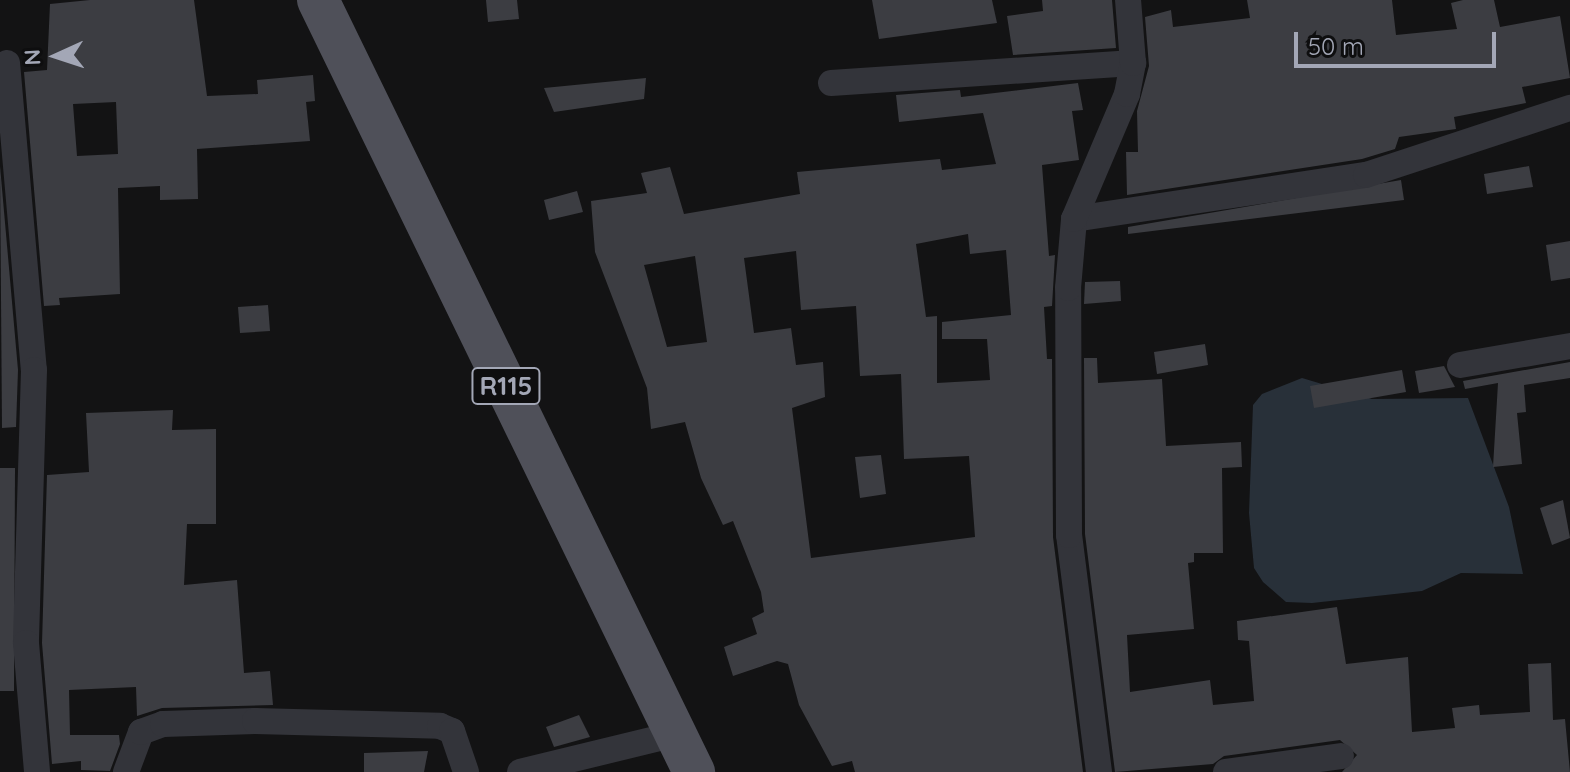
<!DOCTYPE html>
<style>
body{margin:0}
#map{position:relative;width:1570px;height:772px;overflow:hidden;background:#131314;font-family:Quicksand,sans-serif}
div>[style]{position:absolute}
.water>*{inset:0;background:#283039}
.building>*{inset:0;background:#3c3d42}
.minor>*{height:26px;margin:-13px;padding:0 13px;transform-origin:13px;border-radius:13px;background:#33343a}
.primary>*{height:42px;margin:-21px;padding:0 21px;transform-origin:21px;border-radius:21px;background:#4f5059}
span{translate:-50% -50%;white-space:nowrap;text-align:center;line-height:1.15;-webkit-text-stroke:8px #0e0e0f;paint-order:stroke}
.shield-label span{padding:2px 6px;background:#0e0e0f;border:2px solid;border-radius:6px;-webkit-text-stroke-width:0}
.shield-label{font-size:26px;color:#a3a7b6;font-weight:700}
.north{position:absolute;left:16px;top:16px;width:80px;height:80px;-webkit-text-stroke:6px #0e0e0f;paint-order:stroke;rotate:267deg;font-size:22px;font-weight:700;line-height:32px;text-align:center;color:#a3a7b6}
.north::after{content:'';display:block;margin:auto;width:28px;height:36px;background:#a3a7b6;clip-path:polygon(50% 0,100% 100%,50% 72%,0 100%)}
.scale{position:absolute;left:1294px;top:32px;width:202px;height:36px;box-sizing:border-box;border:4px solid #a3a7b6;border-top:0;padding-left:10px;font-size:24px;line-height:28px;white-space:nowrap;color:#a3a7b6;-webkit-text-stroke:6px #0e0e0f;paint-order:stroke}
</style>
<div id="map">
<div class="water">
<div style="clip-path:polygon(1302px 378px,1372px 399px,1468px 398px,1509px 507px,1523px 574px,1461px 573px,1422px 591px,1312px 603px,1286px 602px,1263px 582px,1254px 568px,1249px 513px,1253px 405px,1262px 394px)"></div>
</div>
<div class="building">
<div style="clip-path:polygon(evenodd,90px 0,194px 0,207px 96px,258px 94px,257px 80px,313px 75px,315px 101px,306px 102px,310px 141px,197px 149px,198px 199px,160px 200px,160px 186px,118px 188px,120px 294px,59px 298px,60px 305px,44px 306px,24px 72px,47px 70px,50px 4px,90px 0,116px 102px,118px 154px,77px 156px,73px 104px,116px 102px)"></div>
<div style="clip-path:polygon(486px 0,517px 0,519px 19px,488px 22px)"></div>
<div style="clip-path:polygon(872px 0,992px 0,997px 23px,879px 39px)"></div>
<div style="clip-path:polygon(1042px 0,1112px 0,1116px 48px,1013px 55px,1007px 16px,1043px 11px)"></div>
<div style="clip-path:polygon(1247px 0,1392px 0,1396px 35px,1457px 29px,1451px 3px,1463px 0,1494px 0,1500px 27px,1560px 16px,1570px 78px,1522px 87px,1526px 103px,1454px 117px,1456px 129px,1399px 137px,1395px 149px,1362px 159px,1127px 195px,1126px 152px,1138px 152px,1137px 111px,1149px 66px,1145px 17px,1171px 10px,1173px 27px,1250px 18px)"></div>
<div style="clip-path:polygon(646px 78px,644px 99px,554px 112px,544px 88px)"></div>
<div style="clip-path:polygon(evenodd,1078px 83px,1083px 110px,1072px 111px,1079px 160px,1042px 165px,1049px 256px,1055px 255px,1052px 306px,1044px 307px,1047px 359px,1052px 359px,1053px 537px,1083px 772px,855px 772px,852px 761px,832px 766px,799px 705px,788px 664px,777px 661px,733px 676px,724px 647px,757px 634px,752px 618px,764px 612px,761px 592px,733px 521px,723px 525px,701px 478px,685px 422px,651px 429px,647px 388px,595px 252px,591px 201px,647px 193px,641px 173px,670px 167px,684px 214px,800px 194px,797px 172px,940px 159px,942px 170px,996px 164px,983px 113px,899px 122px,896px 95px,960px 90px,961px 97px,1078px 83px,968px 234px,970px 254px,1006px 250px,1011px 315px,942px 322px,942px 339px,987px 339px,990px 380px,937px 383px,937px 316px,926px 317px,916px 244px,968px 234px,1078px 83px,796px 251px,801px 310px,856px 306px,860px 376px,901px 374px,904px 459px,969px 456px,975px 537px,811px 558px,792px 408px,825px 397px,823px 362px,796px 365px,791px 328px,754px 333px,744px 258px,796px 251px,1078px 83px,695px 256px,707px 342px,667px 347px,644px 265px,695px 256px)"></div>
<div style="clip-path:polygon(0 166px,18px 370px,16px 427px,2px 428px)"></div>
<div style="clip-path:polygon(1529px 166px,1533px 187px,1487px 194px,1484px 174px)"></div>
<div style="clip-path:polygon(1401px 180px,1404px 200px,1128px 234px,1128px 227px)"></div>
<div style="clip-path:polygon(577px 191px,583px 212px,549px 220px,544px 200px)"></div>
<div style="clip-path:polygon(1570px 241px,1570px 278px,1551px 281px,1546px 245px)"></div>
<div style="clip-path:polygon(1120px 281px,1121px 301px,1084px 304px,1085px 282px)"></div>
<div style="clip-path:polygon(268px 305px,270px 331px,240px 333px,238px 307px)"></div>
<div style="clip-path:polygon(1205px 344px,1208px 365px,1157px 374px,1154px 352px)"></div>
<div style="clip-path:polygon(1084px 358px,1097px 358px,1098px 383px,1162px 379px,1166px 446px,1241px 442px,1242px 467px,1222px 468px,1223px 553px,1194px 553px,1194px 562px,1188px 563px,1194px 629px,1127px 635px,1130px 692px,1210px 680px,1213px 705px,1254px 701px,1249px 641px,1238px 640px,1237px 621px,1337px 607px,1346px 664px,1408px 657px,1412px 732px,1455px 728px,1452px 708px,1479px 705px,1480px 715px,1530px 712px,1528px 664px,1551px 663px,1553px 720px,1565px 719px,1570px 772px,1342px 772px,1357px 755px,1340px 740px,1224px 756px,1213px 764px,1115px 772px,1085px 534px)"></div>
<div style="clip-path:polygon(1570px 362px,1570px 378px,1524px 385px,1526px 412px,1517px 413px,1522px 464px,1493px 467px,1498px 383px,1465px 389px,1463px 381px)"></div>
<div style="clip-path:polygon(1444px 366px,1455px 387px,1419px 393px,1415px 371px)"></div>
<div style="clip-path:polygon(1402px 370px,1406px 392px,1314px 408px,1310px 386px)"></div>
<div style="clip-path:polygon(173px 410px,172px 430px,216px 429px,216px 524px,187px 524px,184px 585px,237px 580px,244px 673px,270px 671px,273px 705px,162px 708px,137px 716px,136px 687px,69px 690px,70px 735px,119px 735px,120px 744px,110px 771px,81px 770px,81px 761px,52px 764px,42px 643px,47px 475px,89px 472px,86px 413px)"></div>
<div style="clip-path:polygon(881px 455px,886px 494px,860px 498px,855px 457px)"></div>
<div style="clip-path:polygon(0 468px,15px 468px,14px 691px,0 691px)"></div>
<div style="clip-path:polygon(1563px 500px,1570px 538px,1552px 545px,1540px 508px)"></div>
<div style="clip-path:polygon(579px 715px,590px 737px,554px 747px,546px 727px)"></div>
<div style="clip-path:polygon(428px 751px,424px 772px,364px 772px,364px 753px)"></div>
</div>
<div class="minor">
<div style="left:7px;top:63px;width:308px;rotate:85deg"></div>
<div style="left:34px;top:370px;width:273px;rotate:91.7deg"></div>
<div style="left:26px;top:643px;width:129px;rotate:85.1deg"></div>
<div style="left:831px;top:83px;width:303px;rotate:-3.8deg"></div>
<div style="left:1074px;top:219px;width:295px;rotate:-8.6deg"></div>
<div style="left:1366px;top:175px;width:215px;rotate:-18.2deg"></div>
<div style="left:1460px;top:365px;width:112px;rotate:-9.8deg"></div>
<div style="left:126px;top:772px;width:43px;rotate:-69.4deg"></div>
<div style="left:141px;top:732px;width:23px;rotate:-20deg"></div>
<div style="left:163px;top:724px;width:92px;rotate:-1.9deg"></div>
<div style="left:255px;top:721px;width:185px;rotate:1.5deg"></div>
<div style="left:440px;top:726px;width:13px;rotate:23deg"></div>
<div style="left:452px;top:731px;width:43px;rotate:71.1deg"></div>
<div style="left:520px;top:772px;width:161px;rotate:-13.7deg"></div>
<div style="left:1099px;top:772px;width:239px;rotate:-97.2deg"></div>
<div style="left:1069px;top:535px;width:247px;rotate:-90.2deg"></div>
<div style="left:1068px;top:288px;width:69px;rotate:-85deg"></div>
<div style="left:1074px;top:219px;width:136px;rotate:-67deg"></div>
<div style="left:1127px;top:94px;width:32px;rotate:-79deg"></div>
<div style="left:1133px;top:63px;width:63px;rotate:-94.5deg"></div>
<div style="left:1226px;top:772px;width:116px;rotate:-7.9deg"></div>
</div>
<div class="primary">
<div style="left:318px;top:0;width:859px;rotate:64.03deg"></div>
</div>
<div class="shield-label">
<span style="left:506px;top:386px">R115</span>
</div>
<div class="north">N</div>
<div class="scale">50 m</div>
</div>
